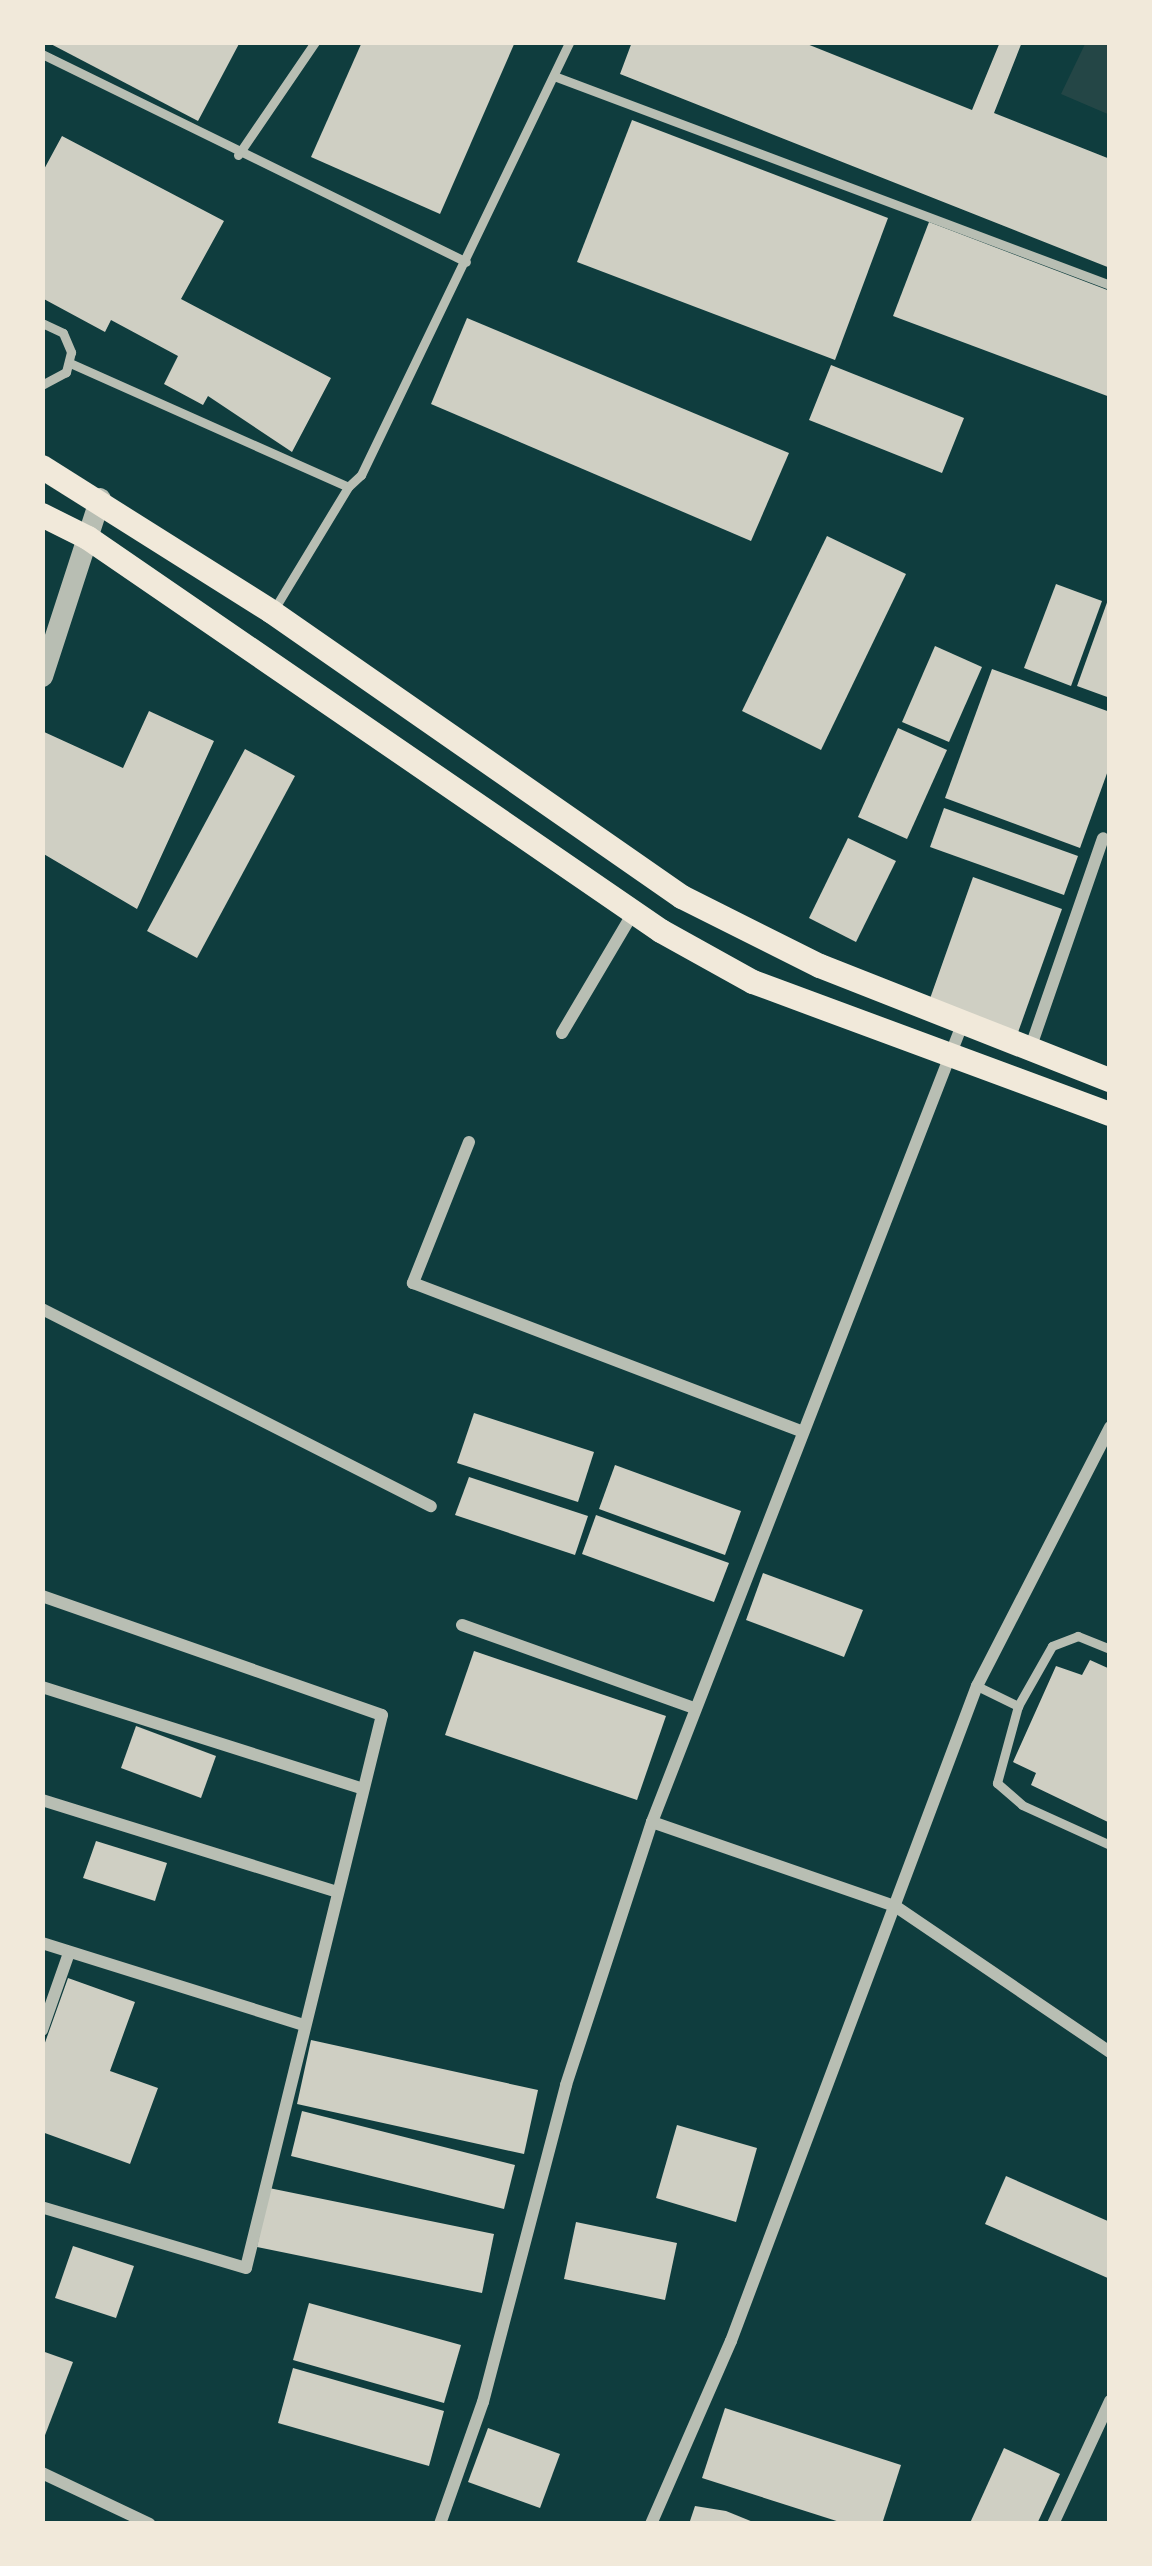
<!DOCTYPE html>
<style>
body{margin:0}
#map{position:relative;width:1152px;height:2566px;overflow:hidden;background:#0f3d3e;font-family:Helvetica,sans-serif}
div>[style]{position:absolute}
.green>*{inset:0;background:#244646}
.building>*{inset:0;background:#cfcfc3}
.service>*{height:9px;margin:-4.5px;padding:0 4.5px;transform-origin:4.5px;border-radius:4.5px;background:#b8beb3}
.minor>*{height:12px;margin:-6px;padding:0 6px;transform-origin:6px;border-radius:6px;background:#b8beb3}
.tertiary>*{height:21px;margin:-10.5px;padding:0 10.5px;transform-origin:10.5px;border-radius:10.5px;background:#b8beb3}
.secondary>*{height:24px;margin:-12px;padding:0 12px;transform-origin:12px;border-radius:12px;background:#f1e9da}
span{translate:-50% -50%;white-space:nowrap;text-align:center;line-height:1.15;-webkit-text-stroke:10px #f1e9da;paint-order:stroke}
.frame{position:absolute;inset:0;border:45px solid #f1e9da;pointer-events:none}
</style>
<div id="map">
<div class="green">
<div style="clip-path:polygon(1086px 42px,1110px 42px,1110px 115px,1061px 94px)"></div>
</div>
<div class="building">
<div style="clip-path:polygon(47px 42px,240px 42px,198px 121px)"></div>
<div style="clip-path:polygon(362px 42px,515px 42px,440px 214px,311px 157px)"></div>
<div style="clip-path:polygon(632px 42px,802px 42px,972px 110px,1000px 42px,1022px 42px,994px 113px,1110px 159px,1110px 268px,620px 74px)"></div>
<div style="clip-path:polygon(632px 120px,888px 218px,835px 360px,577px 262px)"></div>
<div style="clip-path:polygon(62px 136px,224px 221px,181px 299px,331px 378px,292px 452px,208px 396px,203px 405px,164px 384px,178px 356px,111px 320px,105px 332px,42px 298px,42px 173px)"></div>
<div style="clip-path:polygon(929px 222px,1110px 291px,1110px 397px,893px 316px)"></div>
<div style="clip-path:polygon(467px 318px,789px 453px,751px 541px,431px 404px)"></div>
<div style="clip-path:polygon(831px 365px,964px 418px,942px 473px,809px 420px)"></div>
<div style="clip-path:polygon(827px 536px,906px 574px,821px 750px,742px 711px)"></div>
<div style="clip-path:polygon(1056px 584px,1102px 601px,1071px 686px,1024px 668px)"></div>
<div style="clip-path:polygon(1109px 597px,1110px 597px,1110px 698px,1077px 686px)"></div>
<div style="clip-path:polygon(935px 646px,982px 667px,949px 742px,902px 722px)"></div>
<div style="clip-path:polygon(992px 669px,1110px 712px,1110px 765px,1080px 848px,945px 798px)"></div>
<div style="clip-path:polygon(149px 711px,214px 741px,137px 909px,42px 853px,42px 731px,123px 768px)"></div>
<div style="clip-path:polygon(898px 728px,947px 750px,907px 839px,858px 817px)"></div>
<div style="clip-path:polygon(245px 749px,295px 776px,197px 958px,147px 931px)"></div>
<div style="clip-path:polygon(944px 808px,1078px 856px,1064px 895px,930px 847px)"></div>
<div style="clip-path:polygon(848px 838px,896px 861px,856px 942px,809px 918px)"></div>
<div style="clip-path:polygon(973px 877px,1062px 909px,1016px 1038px,927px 1007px)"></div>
<div style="clip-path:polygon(474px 1413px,594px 1452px,578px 1502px,457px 1463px)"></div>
<div style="clip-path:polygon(615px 1465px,741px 1511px,725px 1555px,599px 1509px)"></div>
<div style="clip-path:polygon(469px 1477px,588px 1516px,575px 1555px,455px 1515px)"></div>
<div style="clip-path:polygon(596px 1515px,729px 1563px,714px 1602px,582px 1554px)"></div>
<div style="clip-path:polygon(763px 1573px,863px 1610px,844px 1657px,746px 1620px)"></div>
<div style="clip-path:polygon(474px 1651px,666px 1716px,637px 1800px,445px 1735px)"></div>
<div style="clip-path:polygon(1090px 1660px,1110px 1669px,1110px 1823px,1031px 1785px,1036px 1773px,1013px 1762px,1056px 1666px,1082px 1675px)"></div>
<div style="clip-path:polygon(136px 1726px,216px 1756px,201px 1798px,121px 1768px)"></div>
<div style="clip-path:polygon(96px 1841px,167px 1863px,155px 1901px,83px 1878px)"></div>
<div style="clip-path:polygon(68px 1978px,135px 2002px,110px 2071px,158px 2088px,130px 2164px,42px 2132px,42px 2051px)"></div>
<div style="clip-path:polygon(311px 2040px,538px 2090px,524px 2154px,297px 2104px)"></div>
<div style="clip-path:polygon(302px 2111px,515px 2165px,504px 2209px,291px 2156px)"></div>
<div style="clip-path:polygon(677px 2125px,757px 2148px,736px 2222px,656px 2198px)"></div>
<div style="clip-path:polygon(1006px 2176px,1110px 2222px,1110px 2279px,985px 2224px)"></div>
<div style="clip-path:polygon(269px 2188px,494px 2234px,482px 2293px,257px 2247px)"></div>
<div style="clip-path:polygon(576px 2222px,677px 2243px,665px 2300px,564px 2279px)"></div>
<div style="clip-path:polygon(73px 2246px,134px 2266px,116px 2318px,55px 2298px)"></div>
<div style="clip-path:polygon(309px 2303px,461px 2345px,444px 2403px,293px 2360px)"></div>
<div style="clip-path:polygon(42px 2351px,73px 2362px,42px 2443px)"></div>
<div style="clip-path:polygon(293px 2368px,444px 2411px,429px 2466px,278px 2423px)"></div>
<div style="clip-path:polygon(725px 2408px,901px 2465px,882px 2524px,846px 2524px,702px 2478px)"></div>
<div style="clip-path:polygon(488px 2428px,560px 2454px,540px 2508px,468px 2482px)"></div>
<div style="clip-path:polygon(1004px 2448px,1060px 2474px,1037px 2524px,970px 2523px)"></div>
<div style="clip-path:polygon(695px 2506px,726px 2511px,758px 2524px,689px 2524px)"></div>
</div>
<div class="service">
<div style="left:42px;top:54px;width:472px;rotate:26.1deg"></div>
<div style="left:554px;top:76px;width:594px;rotate:20.6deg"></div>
<div style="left:238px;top:155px;width:137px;rotate:-55.7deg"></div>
<div style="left:42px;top:323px;width:23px;rotate:25deg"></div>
<div style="left:63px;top:333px;width:21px;rotate:67deg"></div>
<div style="left:71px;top:352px;width:21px;rotate:104deg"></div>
<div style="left:66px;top:372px;width:27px;rotate:152deg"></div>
<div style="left:70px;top:363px;width:304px;rotate:24deg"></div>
<div style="left:348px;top:487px;width:18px;rotate:-43deg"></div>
<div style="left:361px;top:475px;width:480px;rotate:-64.3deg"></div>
<div style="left:273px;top:611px;width:145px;rotate:-58.8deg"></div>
<div style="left:1110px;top:1649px;width:35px;rotate:-158deg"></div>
<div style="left:1078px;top:1636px;width:28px;rotate:159deg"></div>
<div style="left:1052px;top:1646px;width:69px;rotate:119.5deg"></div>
<div style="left:1018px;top:1706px;width:80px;rotate:105.3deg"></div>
<div style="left:997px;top:1783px;width:33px;rotate:41deg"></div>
<div style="left:1022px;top:1805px;width:97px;rotate:24.4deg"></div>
<div style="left:977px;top:1686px;width:46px;rotate:26deg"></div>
</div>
<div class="minor">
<div style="left:562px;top:1033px;width:139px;rotate:-59.4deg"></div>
<div style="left:1030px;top:1049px;width:223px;rotate:-70.9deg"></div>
<div style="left:469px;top:1142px;width:152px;rotate:111.7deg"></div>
<div style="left:413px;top:1283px;width:414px;rotate:20.9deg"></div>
<div style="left:42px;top:1309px;width:436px;rotate:26.9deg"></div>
<div style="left:42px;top:1596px;width:360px;rotate:19.3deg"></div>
<div style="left:382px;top:1715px;width:569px;rotate:103.82deg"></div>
<div style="left:246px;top:2268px;width:213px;rotate:-163.4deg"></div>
<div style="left:462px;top:1625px;width:246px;rotate:19.7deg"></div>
<div style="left:42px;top:1687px;width:337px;rotate:17.6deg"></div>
<div style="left:42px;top:1800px;width:309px;rotate:17.3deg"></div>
<div style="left:652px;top:1822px;width:257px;rotate:19.1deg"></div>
<div style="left:895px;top:1906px;width:260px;rotate:34.2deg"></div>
<div style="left:42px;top:1943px;width:275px;rotate:17.4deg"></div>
<div style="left:42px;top:2030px;width:82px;rotate:-70.7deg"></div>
<div style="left:42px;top:2473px;width:119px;rotate:25.3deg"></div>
<div style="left:440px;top:2524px;width:129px;rotate:-70.6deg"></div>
<div style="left:483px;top:2402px;width:328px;rotate:-75.3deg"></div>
<div style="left:566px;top:2085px;width:277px;rotate:-71.9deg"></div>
<div style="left:652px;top:1822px;width:855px;rotate:-68.75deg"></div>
<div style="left:651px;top:2524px;width:200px;rotate:-66.4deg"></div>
<div style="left:731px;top:2341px;width:700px;rotate:-69.42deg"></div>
<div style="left:977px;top:1686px;width:291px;rotate:-62.8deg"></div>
<div style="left:1053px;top:2524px;width:136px;rotate:-65.1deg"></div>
</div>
<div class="tertiary">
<div style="left:42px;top:676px;width:187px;rotate:-72deg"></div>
</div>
<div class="secondary">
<div style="left:42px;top:467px;width:272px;rotate:32.2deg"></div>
<div style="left:272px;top:612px;width:499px;rotate:34.8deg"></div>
<div style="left:682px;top:897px;width:154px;rotate:26.6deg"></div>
<div style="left:820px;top:966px;width:312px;rotate:21.5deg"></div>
<div style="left:42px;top:515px;width:51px;rotate:26.6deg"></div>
<div style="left:88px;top:538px;width:695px;rotate:34.44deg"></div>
<div style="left:661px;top:931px;width:105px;rotate:29deg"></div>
<div style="left:753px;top:982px;width:381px;rotate:20.3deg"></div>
</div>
<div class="frame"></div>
</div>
